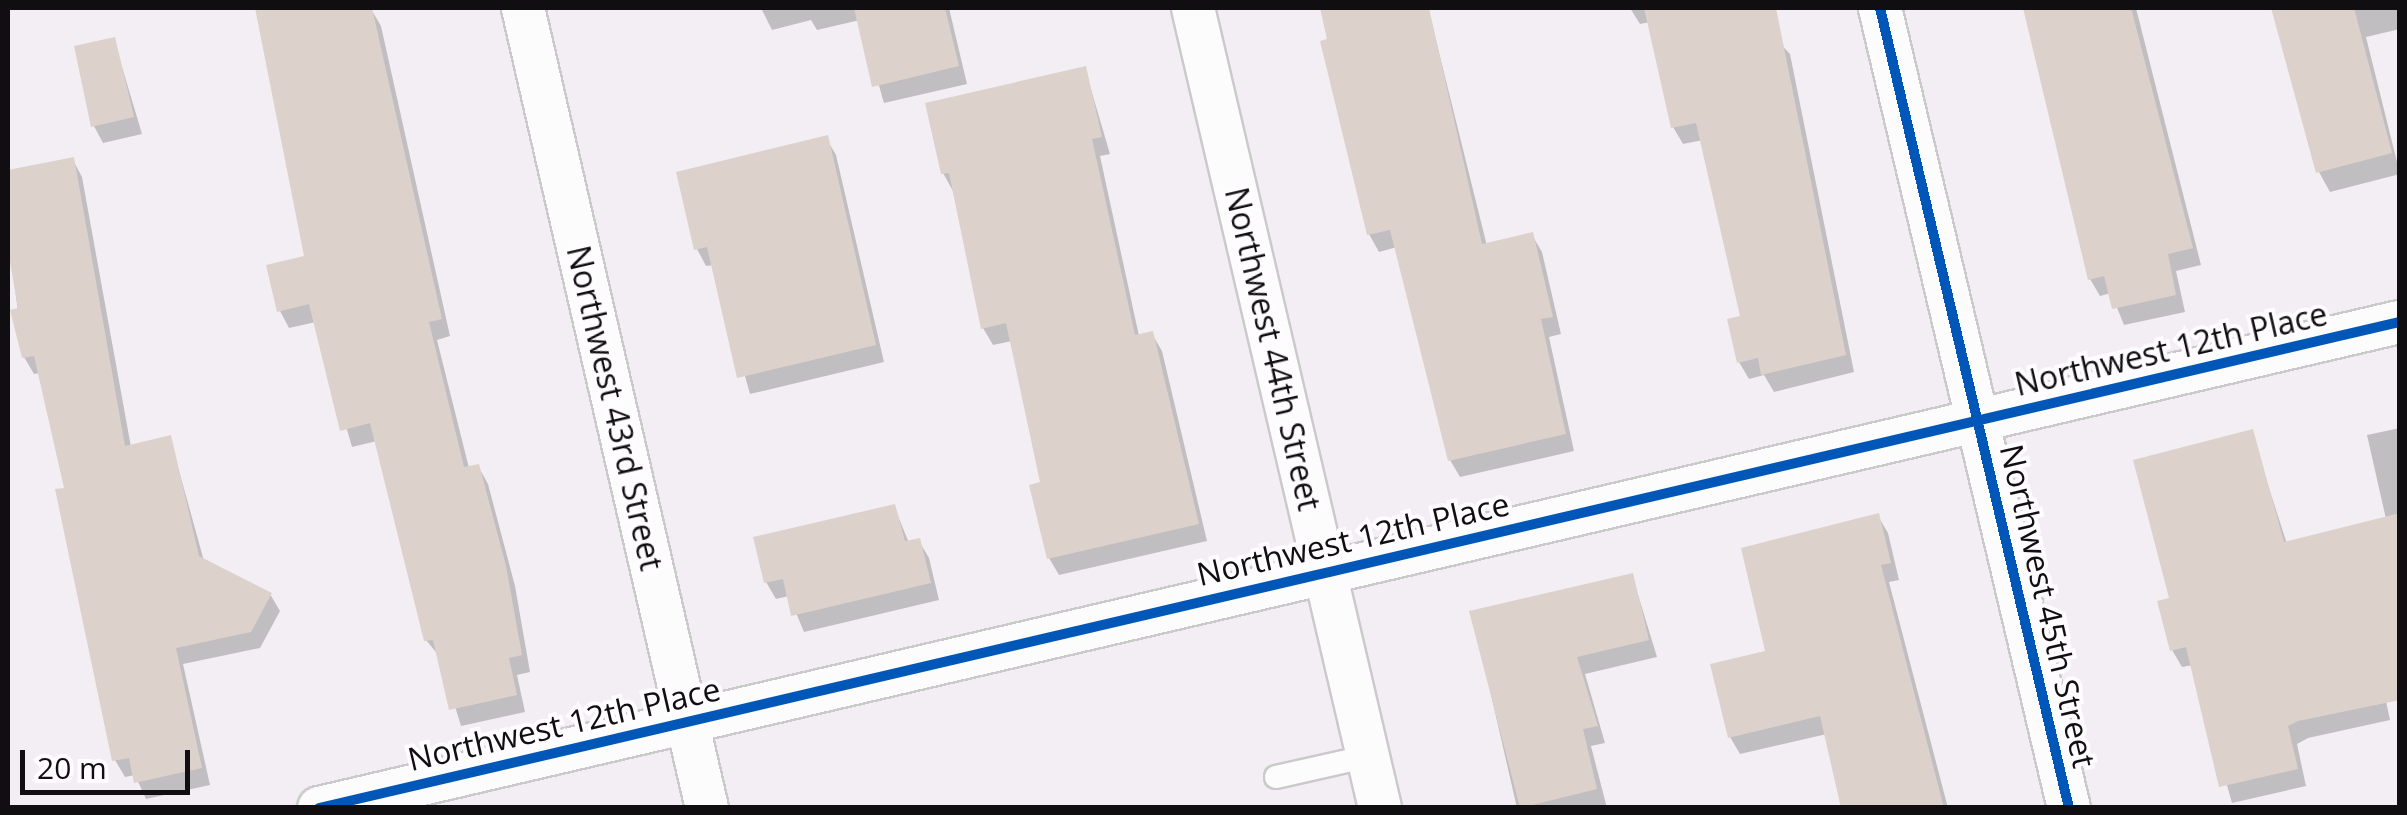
<!DOCTYPE html>
<style>
body{margin:0}
#map{position:relative;width:2407px;height:815px;overflow:hidden;background:#f2eef3;font-family:"Open Sans",sans-serif}
div>[style]{position:absolute}
.shadow>*{inset:0;background:#0003}
.building>*{inset:0;background:#ddd2cb}
.roads{filter:drop-shadow(2px 0 #ccc9cc) drop-shadow(-2px 0 #ccc9cc) drop-shadow(0 2px #ccc9cc) drop-shadow(0 -2px #ccc9cc)}
.service>*{height:22px;margin:-11px;padding:0 11px;transform-origin:11px;border-radius:11px;background:#fdfcfd}
.minor>*{height:42px;margin:-21px;padding:0 21px;transform-origin:21px;border-radius:21px;background:#fdfcfd}
.cycleway>*{height:10px;margin:-5px;padding:0 5px;transform-origin:5px;border-radius:5px;background:#0057b8}
span{translate:-50% -50%;white-space:nowrap;text-align:center;line-height:1.15;-webkit-text-stroke:8px #fefcff;paint-order:stroke}
.street-label{font-size:32px;color:#100e10}
.frame{position:absolute;inset:0;border:10px solid #100e10;pointer-events:none}
.scale{position:absolute;left:20px;top:750px;width:170px;height:45px;box-sizing:border-box;border:5px solid #100e10;border-top:0;padding-left:12px;font-size:30px;line-height:35px;white-space:nowrap;color:#100e10;-webkit-text-stroke:8px #fefcff;paint-order:stroke}
</style>
<div id="map">
<div class="shadow">
<div style="clip-path:polygon(281px 8px,371px 9px,381px 26px,450px 336px,437px 340px,469px 468px,478px 466px,488px 484px,515px 586px,530px 672px,517px 675px,525px 712px,461px 726px,440px 657px,426px 640px,377px 441px,352px 447px,316px 322px,289px 328px,280px 311px,307px 258px,258px 13px)"></div>
<div style="clip-path:polygon(761px 8px,949px 8px,967px 84px,884px 103px,860px 20px,817px 30px,811px 20px,772px 30px)"></div>
<div style="clip-path:polygon(1323px 8px,1428px 8px,1487px 246px,1532px 235px,1542px 252px,1561px 334px,1549px 337px,1574px 451px,1460px 477px,1450px 460px,1397px 247px,1379px 252px,1369px 234px)"></div>
<div style="clip-path:polygon(1630px 8px,1768px 8px,1775px 38px,1790px 54px,1854px 372px,1774px 392px,1764px 375px,1749px 379px,1739px 362px,1743px 318px,1703px 140px,1683px 144px,1673px 127px,1650px 22px,1640px 24px)"></div>
<div style="clip-path:polygon(2025px 8px,2136px 8px,2201px 265px,2176px 271px,2185px 312px,2124px 325px,2111px 293px,2100px 296px,2090px 279px)"></div>
<div style="clip-path:polygon(2274px 8px,2400px 8px,2400px 29px,2366px 37px,2400px 174px,2330px 192px,2319px 172px)"></div>
<div style="clip-path:polygon(114px 40px,142px 134px,103px 143px,94px 126px)"></div>
<div style="clip-path:polygon(1085px 69px,1110px 154px,1100px 156px,1139px 336px,1152px 334px,1162px 351px,1207px 541px,1059px 575px,1049px 558px,1043px 484px,1012px 341px,993px 345px,983px 328px,953px 191px,943px 173px)"></div>
<div style="clip-path:polygon(826px 138px,836px 155px,884px 362px,750px 394px,714px 265px,706px 266px,697px 249px)"></div>
<div style="clip-path:polygon(73px 160px,82px 177px,131px 447px,170px 438px,204px 561px,270px 594px,280px 611px,260px 648px,183px 664px,210px 785px,146px 799px,135px 775px,125px 777px,115px 760px,67px 490px,40px 373px,34px 374px,24px 357px,8px 236px,8px 172px)"></div>
<div style="clip-path:polygon(2400px 428px,2400px 629px,2372px 635px,2390px 720px,2308px 738px,2297px 744px,2306px 786px,2232px 803px,2193px 665px,2182px 667px,2172px 650px,2172px 600px,2251px 432px,2287px 544px,2386px 519px,2367px 435px)"></div>
<div style="clip-path:polygon(894px 506px,909px 543px,919px 541px,929px 558px,939px 600px,804px 632px,789px 596px,776px 599px,766px 582px)"></div>
<div style="clip-path:polygon(1878px 516px,1888px 533px,1899px 580px,1889px 582px,1948px 808px,1844px 808px,1827px 734px,1740px 754px,1730px 737px,1768px 653px)"></div>
<div style="clip-path:polygon(1632px 575px,1657px 657px,1585px 674px,1605px 743px,1591px 746px,1607px 808px,1517px 808px,1472px 612px)"></div>
</div>
<div class="building">
<div style="clip-path:polygon(255px 8px,372px 8px,442px 319px,429px 322px,464px 467px,479px 464px,506px 566px,522px 655px,509px 658px,517px 695px,449px 710px,433px 640px,424px 641px,370px 423px,340px 431px,309px 304px,277px 312px,266px 265px,304px 256px)"></div>
<div style="clip-path:polygon(854px 8px,945px 8px,959px 66px,872px 87px)"></div>
<div style="clip-path:polygon(1320px 8px,1429px 8px,1482px 244px,1533px 232px,1553px 317px,1541px 319px,1566px 434px,1448px 461px,1390px 230px,1367px 235px,1320px 41px,1327px 39px)"></div>
<div style="clip-path:polygon(1644px 8px,1776px 8px,1846px 355px,1761px 375px,1758px 358px,1737px 363px,1727px 319px,1740px 316px,1696px 123px,1671px 128px)"></div>
<div style="clip-path:polygon(2023px 8px,2131px 8px,2193px 248px,2168px 254px,2176px 295px,2112px 309px,2104px 276px,2088px 280px)"></div>
<div style="clip-path:polygon(2271px 8px,2354px 8px,2392px 153px,2316px 173px)"></div>
<div style="clip-path:polygon(115px 37px,134px 117px,91px 127px,74px 46px)"></div>
<div style="clip-path:polygon(1086px 66px,1102px 137px,1092px 139px,1135px 335px,1153px 331px,1199px 524px,1047px 559px,1029px 485px,1040px 482px,1006px 323px,981px 329px,949px 173px,941px 174px,925px 103px)"></div>
<div style="clip-path:polygon(828px 135px,876px 345px,737px 378px,707px 247px,694px 250px,676px 172px)"></div>
<div style="clip-path:polygon(74px 157px,125px 446px,171px 435px,199px 556px,272px 593px,251px 632px,176px 648px,202px 768px,134px 783px,129px 758px,112px 761px,55px 489px,64px 488px,34px 356px,22px 358px,10px 310px,18px 308px,8px 250px,8px 170px)"></div>
<div style="clip-path:polygon(2253px 429px,2284px 542px,2400px 513px,2400px 700px,2298px 721px,2288px 726px,2298px 769px,2219px 787px,2186px 647px,2170px 651px,2157px 601px,2169px 598px,2133px 460px)"></div>
<div style="clip-path:polygon(895px 504px,905px 541px,920px 538px,931px 583px,791px 616px,783px 579px,764px 583px,753px 537px)"></div>
<div style="clip-path:polygon(1879px 513px,1891px 563px,1881px 565px,1944px 808px,1841px 808px,1820px 716px,1728px 738px,1710px 664px,1765px 651px,1741px 548px)"></div>
<div style="clip-path:polygon(1633px 573px,1649px 640px,1577px 657px,1598px 726px,1583px 729px,1597px 789px,1520px 808px,1469px 611px)"></div>
</div>
<div class="roads">
<div class="service">
<div style="left:1276px;top:777px;width:95px;rotate:-12.7deg"></div>
</div>
<div class="minor">
<div style="left:523px;top:8px;width:821px;rotate:77.05deg"></div>
<div style="left:1193px;top:8px;width:822px;rotate:76.84deg"></div>
<div style="left:1880px;top:8px;width:822px;rotate:76.71deg"></div>
<div style="left:319px;top:808px;width:2137px;rotate:-13.15deg"></div>
</div>
</div>
<div class="cycleway">
<div style="left:1880px;top:8px;width:822px;rotate:76.71deg"></div>
<div style="left:319px;top:808px;width:2137px;rotate:-13.15deg"></div>
</div>
<div class="street-label">
<span style="left:1273px;top:349px;rotate:77deg">Northwest 44th Street</span>
<span style="left:2171px;top:349px;rotate:-13deg">Northwest 12th Place</span>
<span style="left:615px;top:408px;rotate:77deg">Northwest 43rd Street</span>
<span style="left:1353px;top:539px;rotate:-13deg">Northwest 12th Place</span>
<span style="left:2048px;top:606px;rotate:77deg">Northwest 45th Street</span>
<span style="left:564px;top:724px;rotate:-13deg">Northwest 12th Place</span>
</div>
<div class="frame"></div>
<div class="scale">20 m</div>
</div>
